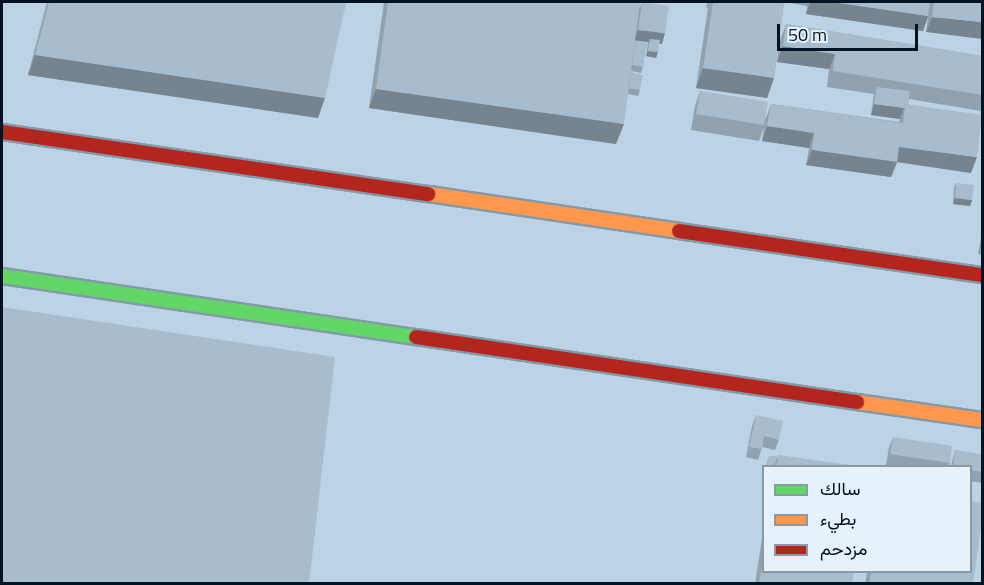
<!DOCTYPE html>
<meta charset="utf-8">
<style>
body{margin:0}
#map{position:relative;width:984px;height:585px;overflow:hidden;background:#bcd3e6;font-family:"Titillium Web",Vazirmatn,sans-serif}
div>[style]{position:absolute}
.roads{filter:drop-shadow(2px 0 #8499a9) drop-shadow(-2px 0 #8499a9) drop-shadow(0 2px #8499a9) drop-shadow(0 -2px #8499a9)}
.fast>*{height:14px;margin:-7px;padding:0 7px;transform-origin:7px;border-radius:7px;background:#63d668}
.slow>*{height:14px;margin:-7px;padding:0 7px;transform-origin:7px;border-radius:7px;background:#ff974d}
.jam>*{height:14px;margin:-7px;padding:0 7px;transform-origin:7px;border-radius:7px;background:#b3261e}
.wall>*{inset:0;background:#90a2af}
.shaded-wall>*{inset:0;background:#75848f}
.building>*{inset:0;background:#a7bccc}
span{translate:-50% -50%;white-space:nowrap;text-align:center;line-height:1.15;-webkit-text-stroke:4.5px #e6f1fa;paint-order:stroke}
.frame{position:absolute;inset:0;border:3px solid #021424;pointer-events:none}
.legend{position:absolute;left:762px;top:465px;width:210px;height:108px;box-sizing:border-box;background:#e6f1fa;border:2px solid #8b99a4;margin:0;padding:8px 10px;list-style:none;font-size:18px;color:#021424}
.legend li{display:flex;align-items:center;gap:12px;height:30px}
.legend b{width:30px;border:2px solid #8b99a4}
.scale{position:absolute;left:777px;top:24px;width:141px;height:27px;box-sizing:border-box;border:3px solid #021424;border-top:0;padding-left:8px;font-size:18px;line-height:21px;white-space:nowrap;color:#021424;-webkit-text-stroke:4px #e6f1fa;paint-order:stroke}
</style>
<div id="map">
<div class="roads">
<div class="fast">
<div style="left:2px;top:276px;width:418px;rotate:8.4deg"></div>
</div>
<div class="slow">
<div style="left:429px;top:194px;width:253px;rotate:8.4deg"></div>
<div style="left:857px;top:402px;width:126px;rotate:8.2deg"></div>
</div>
<div class="jam">
<div style="left:2px;top:132px;width:431px;rotate:8.3deg"></div>
<div style="left:679px;top:231px;width:306px;rotate:8.3deg"></div>
<div style="left:416px;top:337px;width:446px;rotate:8.4deg"></div>
</div>
</div>
<div class="wall">
<div style="clip-path:polygon(47px 2px,346px 2px,318px 118px,28px 75px)"></div>
<div style="clip-path:polygon(384px 2px,640px 2px,639px 9px,642px 2px,662px 44px,659px 44px,656px 58px,646px 56px,648px 42px,635px 41px,643px 67px,641px 73px,631px 71px,631px 72px,640px 90px,638px 96px,628px 94px,616px 144px,369px 108px)"></div>
<div style="clip-path:polygon(707px 2px,982px 2px,926px 32px,928px 17px,923px 31px,806px 14px,807px 6px,784px 2px,774px 78px,767px 98px,696px 88px,708px 8px,706px 7px)"></div>
<div style="clip-path:polygon(786px 24px,982px 56px,982px 108px,981px 111px,909px 99px,908px 104px,971px 173px,897px 162px,891px 177px,806px 165px,809px 148px,762px 141px,764px 127px,759px 141px,691px 130px,695px 106px,700px 91px,766px 118px,771px 104px,899px 122px,900px 119px,871px 115px,874px 94px,827px 87px,829px 69px,777px 62px,780px 40px)"></div>
<div style="clip-path:polygon(956px 183px,972px 200px,970px 206px,953px 204px,954px 188px)"></div>
<div style="clip-path:polygon(982px 232px,982px 255px,978px 254px)"></div>
<div style="clip-path:polygon(756px 415px,779px 440px,775px 450px,762px 447px,758px 460px,746px 457px,752px 426px)"></div>
<div style="clip-path:polygon(893px 437px,950px 463px,949px 466px,897px 466px,886px 465px,889px 447px)"></div>
<div style="clip-path:polygon(955px 450px,982px 455px,982px 483px,970px 481px,970px 466px,951px 466px)"></div>
<div style="clip-path:polygon(769px 456px,857px 466px,766px 466px)"></div>
<div style="clip-path:polygon(764px 525px,764px 572px,852px 584px,755px 584px)"></div>
<div style="clip-path:polygon(867px 572px,970px 572px,973px 584px,865px 584px)"></div>
</div>
<div class="shaded-wall">
<div style="clip-path:polygon(810px 2px,832px 2px,928px 16px,923px 31px,806px 14px)"></div>
<div style="clip-path:polygon(932px 17px,982px 22px,982px 39px,926px 32px)"></div>
<div style="clip-path:polygon(638px 30px,665px 33px,662px 44px,649px 42px,650px 39px,648px 42px,634px 40px)"></div>
<div style="clip-path:polygon(783px 46px,835px 54px,829px 69px,777px 62px)"></div>
<div style="clip-path:polygon(648px 51px,658px 52px,656px 58px,646px 56px)"></div>
<div style="clip-path:polygon(35px 55px,325px 98px,318px 118px,28px 75px)"></div>
<div style="clip-path:polygon(703px 68px,774px 78px,767px 98px,696px 88px)"></div>
<div style="clip-path:polygon(376px 89px,624px 124px,616px 144px,369px 108px)"></div>
<div style="clip-path:polygon(874px 104px,904px 108px,900px 119px,871px 115px)"></div>
<div style="clip-path:polygon(767px 126px,814px 133px,809px 148px,762px 141px)"></div>
<div style="clip-path:polygon(899px 147px,977px 157px,971px 173px,897px 162px,891px 177px,806px 165px,812px 150px)"></div>
<div style="clip-path:polygon(955px 198px,972px 200px,970px 206px,953px 204px)"></div>
</div>
<div class="building">
<div style="clip-path:polygon(49px 2px,346px 2px,325px 98px,35px 55px)"></div>
<div style="clip-path:polygon(388px 2px,640px 2px,624px 124px,376px 89px)"></div>
<div style="clip-path:polygon(642px 2px,669px 6px,665px 33px,638px 30px)"></div>
<div style="clip-path:polygon(713px 2px,784px 2px,774px 78px,703px 68px)"></div>
<div style="clip-path:polygon(832px 2px,930px 2px,928px 16px)"></div>
<div style="clip-path:polygon(934px 2px,982px 2px,982px 22px,932px 17px)"></div>
<div style="clip-path:polygon(786px 24px,982px 56px,982px 95px,833px 71px,835px 54px,783px 46px)"></div>
<div style="clip-path:polygon(650px 39px,660px 40px,658px 52px,648px 51px)"></div>
<div style="clip-path:polygon(635px 41px,647px 43px,643px 67px,632px 65px)"></div>
<div style="clip-path:polygon(631px 72px,643px 75px,640px 90px,629px 88px)"></div>
<div style="clip-path:polygon(877px 87px,910px 91px,908px 104px,905px 104px,904px 108px,874px 104px)"></div>
<div style="clip-path:polygon(700px 91px,768px 102px,764px 125px,696px 114px)"></div>
<div style="clip-path:polygon(771px 104px,903px 123px,905px 104px,982px 115px,977px 157px,899px 147px,897px 162px,812px 150px,814px 133px,767px 126px)"></div>
<div style="clip-path:polygon(956px 183px,974px 185px,972px 200px,955px 198px)"></div>
<div style="clip-path:polygon(2px 307px,335px 357px,309px 584px,2px 584px)"></div>
<div style="clip-path:polygon(756px 415px,783px 421px,779px 440px,764px 436px,762px 449px,749px 447px)"></div>
<div style="clip-path:polygon(893px 437px,952px 446px,950px 463px,890px 454px)"></div>
<div style="clip-path:polygon(955px 450px,982px 455px,982px 472px,970px 470px,970px 466px,953px 466px)"></div>
<div style="clip-path:polygon(778px 455px,857px 466px,776px 466px)"></div>
<div style="clip-path:polygon(769px 456px,777px 457px,774px 466px,767px 466px)"></div>
<div style="clip-path:polygon(970px 501px,982px 503px,982px 520px,973px 584px,869px 584px,871px 572px,970px 572px)"></div>
<div style="clip-path:polygon(764px 554px,764px 572px,854px 572px,852px 584px,759px 584px)"></div>
</div>
<div class="frame"></div>
<ul class="legend">
<li><b style="height:8px;background:#63d668"></b>سالك</li>
<li><b style="height:8px;background:#ff974d"></b>بطيء</li>
<li><b style="height:8px;background:#b3261e"></b>مزدحم</li>
</ul>
<div class="scale">50 m</div>
</div>
